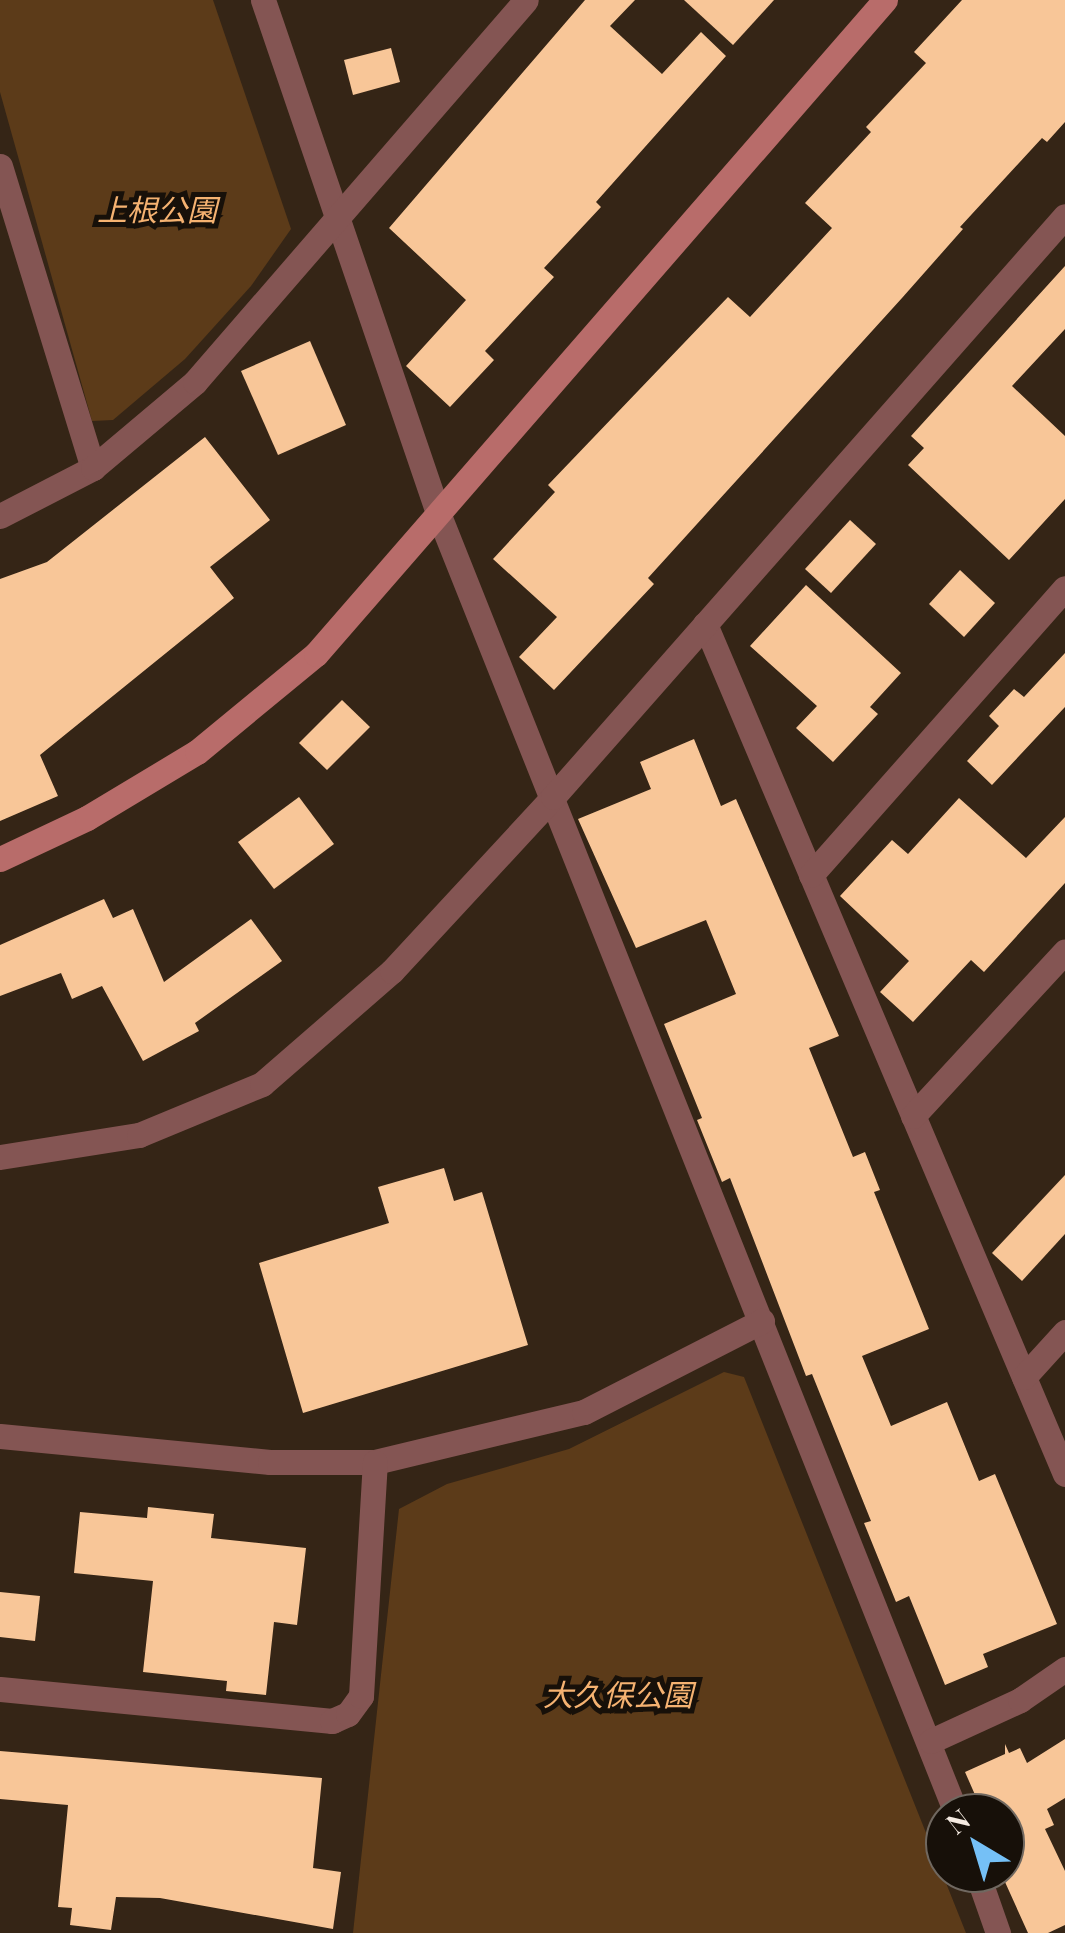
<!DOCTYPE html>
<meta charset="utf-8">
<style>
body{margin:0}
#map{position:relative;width:1065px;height:1933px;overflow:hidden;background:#352516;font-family:"Playfair Display","Noto Sans JP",serif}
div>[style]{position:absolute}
.green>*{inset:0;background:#5c3b19}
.building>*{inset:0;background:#f8c698}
.street>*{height:25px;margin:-12.5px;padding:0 12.5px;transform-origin:12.5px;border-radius:12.5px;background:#845553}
.secondary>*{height:25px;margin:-12.5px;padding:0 12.5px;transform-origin:12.5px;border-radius:12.5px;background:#b86c6a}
span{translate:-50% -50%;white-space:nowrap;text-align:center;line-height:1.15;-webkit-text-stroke:10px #171009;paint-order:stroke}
.park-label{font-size:30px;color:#f5b271;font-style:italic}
.north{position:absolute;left:925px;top:1793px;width:100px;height:100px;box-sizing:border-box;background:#171009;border:2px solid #706860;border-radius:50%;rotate:322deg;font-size:28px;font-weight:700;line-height:40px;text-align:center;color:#f6ebe2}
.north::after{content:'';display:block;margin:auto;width:35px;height:45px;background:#75c0f6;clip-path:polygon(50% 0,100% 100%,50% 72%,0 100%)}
</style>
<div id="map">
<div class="green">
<div style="clip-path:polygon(0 0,213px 0,291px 229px,251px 286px,185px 359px,113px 420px,92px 421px,0 92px)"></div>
<div style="clip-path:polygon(724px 1372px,744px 1377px,966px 1933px,353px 1933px,399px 1509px,447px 1484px,569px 1449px)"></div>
</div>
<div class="building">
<div style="clip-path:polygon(585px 0,635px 0,610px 26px,662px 74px,701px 32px,726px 56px,596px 202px,601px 207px,544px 268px,554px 277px,485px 351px,494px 360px,450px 407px,406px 366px,466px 300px,389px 228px)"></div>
<div style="clip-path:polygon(684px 0,774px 0,733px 45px)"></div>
<div style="clip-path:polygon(962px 0,1065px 0,1065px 122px,1047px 142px,1042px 138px,960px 227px,963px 229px,902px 298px,648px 578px,654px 584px,554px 690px,519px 657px,557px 617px,493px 559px,555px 492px,548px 485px,728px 297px,750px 317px,832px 228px,805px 203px,871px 132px,866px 127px,926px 63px,914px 52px)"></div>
<div style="clip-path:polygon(391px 48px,400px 82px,353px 95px,344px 60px)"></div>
<div style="clip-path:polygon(1065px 266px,1065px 329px,1012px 386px,1065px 436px,1065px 499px,1009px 560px,908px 465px,924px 448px,911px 436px)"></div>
<div style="clip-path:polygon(310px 341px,346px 425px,278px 455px,241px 371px)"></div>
<div style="clip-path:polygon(205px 437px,270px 520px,210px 567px,234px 598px,40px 755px,58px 796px,0 821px,0 579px,47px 562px)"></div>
<div style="clip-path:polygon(850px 520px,876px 544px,831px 593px,805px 569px)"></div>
<div style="clip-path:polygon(960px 570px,995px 603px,964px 637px,929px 604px)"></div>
<div style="clip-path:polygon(806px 585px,901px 673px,870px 707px,878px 714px,833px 762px,796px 728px,817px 706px,750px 646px)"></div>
<div style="clip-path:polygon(1065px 653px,1065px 707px,992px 785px,967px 761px,999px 726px,989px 716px,1014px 689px,1024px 697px)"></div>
<div style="clip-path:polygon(342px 700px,370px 727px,327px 770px,299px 743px)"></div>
<div style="clip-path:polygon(694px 739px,721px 806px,736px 799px,839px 1036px,809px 1048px,853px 1157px,865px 1152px,880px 1190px,874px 1192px,929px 1329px,862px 1356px,891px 1426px,947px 1402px,979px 1481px,995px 1474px,1057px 1624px,983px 1654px,988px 1667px,945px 1685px,909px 1596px,896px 1602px,864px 1523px,871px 1521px,812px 1374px,806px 1376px,730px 1178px,722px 1182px,697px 1120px,702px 1118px,664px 1024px,736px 994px,706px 920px,636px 948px,578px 819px,651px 789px,640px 762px)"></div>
<div style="clip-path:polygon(299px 797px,334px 844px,274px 889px,238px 842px)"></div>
<div style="clip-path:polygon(959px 798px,1026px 858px,1065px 817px,1065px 883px,984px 972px,971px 960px,913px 1022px,880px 992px,909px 961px,840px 896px,892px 840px,908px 854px)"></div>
<div style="clip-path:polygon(104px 899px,113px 918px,133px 909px,164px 982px,251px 919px,282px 961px,195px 1023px,199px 1031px,143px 1061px,102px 986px,72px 999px,61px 973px,0 996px,0 945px)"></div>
<div style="clip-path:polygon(444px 1168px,454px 1201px,482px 1192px,528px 1345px,303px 1413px,259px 1263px,389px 1223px,378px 1187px)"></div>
<div style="clip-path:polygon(1065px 1175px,1065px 1234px,1022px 1281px,992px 1253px)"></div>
<div style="clip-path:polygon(148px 1507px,214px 1514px,211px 1538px,306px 1548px,297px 1625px,274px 1622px,266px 1695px,226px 1691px,227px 1681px,143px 1672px,153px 1581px,74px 1573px,80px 1512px,147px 1518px)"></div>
<div style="clip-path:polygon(0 1592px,40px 1596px,35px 1641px,0 1637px)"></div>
<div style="clip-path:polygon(1065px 1739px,1065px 1798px,1047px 1809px,1054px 1825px,1045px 1829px,1065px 1871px,1065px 1925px,1048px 1933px,1028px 1933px,1005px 1882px,1005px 1813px,983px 1813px,965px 1772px,1005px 1754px,1005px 1744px,1009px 1753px,1020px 1748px,1027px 1763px)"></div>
<div style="clip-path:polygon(0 1751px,322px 1778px,313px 1868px,341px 1872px,333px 1929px,160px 1898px,116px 1897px,111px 1930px,70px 1925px,72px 1908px,58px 1907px,68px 1805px,0 1799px)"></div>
</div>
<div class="street">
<div style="left:263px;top:0;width:542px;rotate:71.16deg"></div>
<div style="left:438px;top:513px;width:1399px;rotate:68.27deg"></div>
<div style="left:0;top:166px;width:316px;rotate:72.9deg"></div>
<div style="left:0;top:516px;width:105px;rotate:-27.3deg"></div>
<div style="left:93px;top:468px;width:133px;rotate:-40.1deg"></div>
<div style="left:195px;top:382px;width:505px;rotate:-49.09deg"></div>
<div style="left:705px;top:624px;width:923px;rotate:67.05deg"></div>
<div style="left:811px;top:875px;width:383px;rotate:-48.5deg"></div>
<div style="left:913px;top:1116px;width:224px;rotate:-47.3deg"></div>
<div style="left:0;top:1157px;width:141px;rotate:-9deg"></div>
<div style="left:139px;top:1135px;width:133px;rotate:-22.5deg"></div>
<div style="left:262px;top:1084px;width:172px;rotate:-41deg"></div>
<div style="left:392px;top:971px;width:237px;rotate:-47.2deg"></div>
<div style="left:553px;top:797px;width:774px;rotate:-48.61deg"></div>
<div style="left:1024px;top:1377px;width:61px;rotate:-47.7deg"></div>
<div style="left:0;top:1436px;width:271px;rotate:5.5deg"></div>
<div style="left:270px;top:1462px;width:105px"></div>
<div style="left:375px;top:1462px;width:215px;rotate:-13.5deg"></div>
<div style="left:584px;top:1412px;width:200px;rotate:-27.1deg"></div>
<div style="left:0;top:1689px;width:334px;rotate:5.5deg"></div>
<div style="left:332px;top:1721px;width:17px;rotate:-24deg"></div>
<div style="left:348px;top:1714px;width:22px;rotate:-54deg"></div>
<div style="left:361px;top:1696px;width:234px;rotate:-86.6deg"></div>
<div style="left:931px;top:1741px;width:98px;rotate:-24.7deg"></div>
<div style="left:1020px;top:1700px;width:55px;rotate:-34.6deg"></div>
<div style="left:977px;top:1873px;width:64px;rotate:70.7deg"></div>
</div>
<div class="secondary">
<div style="left:0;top:859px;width:96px;rotate:-25.2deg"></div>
<div style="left:87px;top:818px;width:128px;rotate:-31deg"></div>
<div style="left:197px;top:752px;width:154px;rotate:-39.5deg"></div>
<div style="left:316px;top:654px;width:867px;rotate:-48.98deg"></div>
</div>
<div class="park-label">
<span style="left:157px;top:209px">上根公園</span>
<span style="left:618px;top:1694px">大久保公園</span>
</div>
<div class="north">N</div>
</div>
